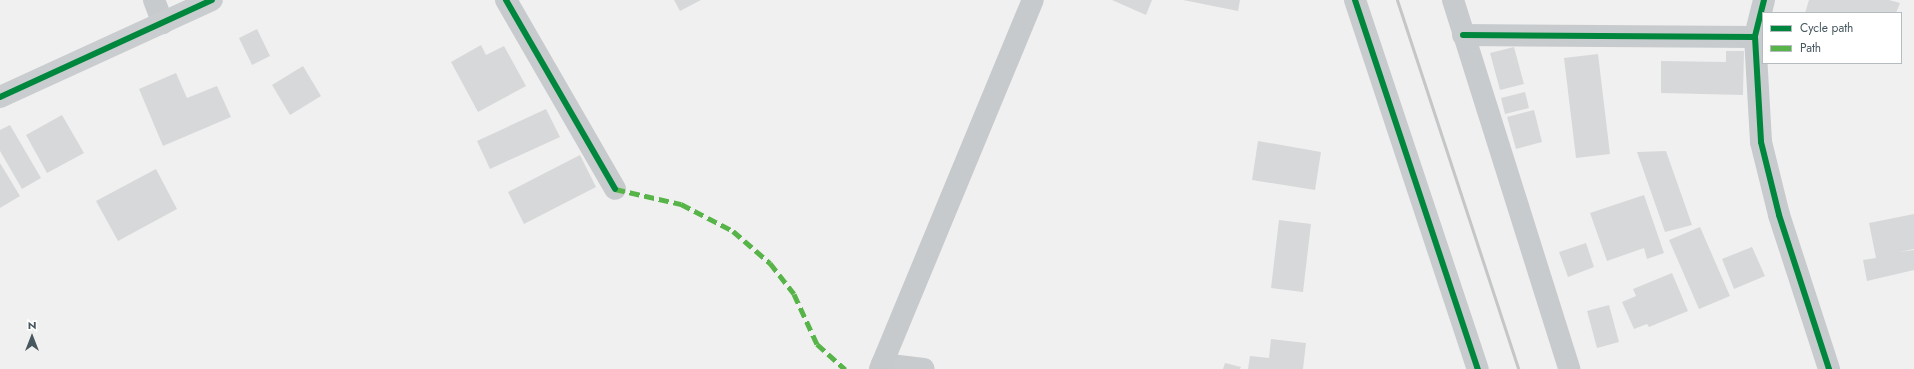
<!DOCTYPE html>
<style>
body{margin:0}
#map{position:relative;width:1914px;height:369px;overflow:hidden;background:#f1f0f0;font-family:Jost,sans-serif}
div>[style]{position:absolute}
.building>*{inset:0;background:#d7d8d9}
.street>*{height:22px;margin:-11px;padding:0 11px;transform-origin:11px;border-radius:11px;background:#c8cbcd}
.secondary>*{height:22px;margin:-11px;padding:0 11px;transform-origin:11px;border-radius:11px;background:#c9cdcf}
.primary>*{height:22px;margin:-11px;padding:0 11px;transform-origin:11px;border-radius:11px;background:#c6cacc}
.rail>*{height:3px;margin:-1.5px;padding:0 1.5px;transform-origin:1.5px;border-radius:1.5px;background:#c4c6c7}
.quiet>*{height:5px;margin-top:-2.5px;transform-origin:0;background:repeating-linear-gradient(90deg,#57b448 0 10px,transparent 0 15px)}
.cycleway>*{height:6px;margin:-3px;padding:0 3px;transform-origin:3px;border-radius:3px;background:#00873e}
span{translate:-50% -50%;white-space:nowrap;text-align:center;line-height:1.15;-webkit-text-stroke:3px #fff;paint-order:stroke}
.legend{position:absolute;left:1762px;top:12px;width:140px;height:52px;box-sizing:border-box;background:#fff;border:1px solid #b5bcbf;margin:0;padding:5px 7px;list-style:none;font-size:12px;color:#47575e}
.legend li{display:flex;align-items:center;gap:8px;height:20px}
.legend b{width:20px;border:1px solid #b5bcbf}
.north{position:absolute;left:12px;top:317px;width:40px;height:40px;-webkit-text-stroke:3px #fff;paint-order:stroke;rotate:0deg;font-size:11px;font-weight:700;line-height:16px;text-align:center;color:#47575e}
.north::after{content:'';display:block;margin:auto;width:14px;height:18px;background:#47575e;clip-path:polygon(50% 0,100% 100%,50% 72%,0 100%)}
</style>
<div id="map">
<div class="building">
<div style="clip-path:polygon(674px 0,701px 0,680px 11px)"></div>
<div style="clip-path:polygon(1112px 0,1152px 0,1146px 15px)"></div>
<div style="clip-path:polygon(1183px 0,1240px 0,1238px 11px)"></div>
<div style="clip-path:polygon(1809px 0,1889px 0,1900px 3px,1896px 13px,1805px 13px)"></div>
<div style="clip-path:polygon(257px 29px,270px 56px,252px 65px,239px 38px)"></div>
<div style="clip-path:polygon(481px 45px,486px 55px,504px 46px,526px 86px,478px 112px,451px 62px)"></div>
<div style="clip-path:polygon(1514px 47px,1524px 84px,1500px 90px,1490px 53px)"></div>
<div style="clip-path:polygon(1726px 51px,1744px 51px,1743px 95px,1661px 93px,1661px 61px,1726px 62px)"></div>
<div style="clip-path:polygon(1598px 54px,1610px 154px,1576px 158px,1564px 58px)"></div>
<div style="clip-path:polygon(303px 66px,321px 96px,290px 115px,272px 85px)"></div>
<div style="clip-path:polygon(176px 73px,187px 98px,217px 86px,231px 117px,163px 146px,139px 89px)"></div>
<div style="clip-path:polygon(1525px 92px,1529px 108px,1505px 114px,1501px 98px)"></div>
<div style="clip-path:polygon(546px 109px,560px 137px,490px 169px,477px 141px)"></div>
<div style="clip-path:polygon(1534px 110px,1542px 142px,1516px 149px,1507px 117px)"></div>
<div style="clip-path:polygon(62px 115px,84px 153px,47px 173px,26px 135px)"></div>
<div style="clip-path:polygon(10px 125px,41px 178px,22px 189px,0 151px,0 130px)"></div>
<div style="clip-path:polygon(1258px 141px,1321px 152px,1315px 190px,1252px 180px)"></div>
<div style="clip-path:polygon(1666px 151px,1692px 225px,1665px 232px,1637px 152px)"></div>
<div style="clip-path:polygon(580px 155px,596px 187px,524px 224px,508px 192px)"></div>
<div style="clip-path:polygon(0 163px,20px 196px,0 208px)"></div>
<div style="clip-path:polygon(156px 169px,177px 209px,118px 241px,96px 201px)"></div>
<div style="clip-path:polygon(1644px 195px,1664px 253px,1647px 259px,1644px 248px,1607px 261px,1590px 213px)"></div>
<div style="clip-path:polygon(1914px 214px,1914px 249px,1899px 252px,1914px 250px,1914px 270px,1867px 281px,1863px 260px,1876px 258px,1869px 223px)"></div>
<div style="clip-path:polygon(1279px 220px,1311px 224px,1303px 292px,1271px 288px)"></div>
<div style="clip-path:polygon(1700px 227px,1730px 296px,1699px 309px,1669px 240px)"></div>
<div style="clip-path:polygon(1586px 243px,1594px 267px,1568px 277px,1559px 252px)"></div>
<div style="clip-path:polygon(1752px 247px,1765px 276px,1734px 289px,1722px 259px)"></div>
<div style="clip-path:polygon(1672px 273px,1688px 311px,1649px 327px,1647px 324px,1634px 329px,1622px 302px,1636px 296px,1633px 289px)"></div>
<div style="clip-path:polygon(1609px 305px,1619px 342px,1597px 348px,1587px 311px)"></div>
<div style="clip-path:polygon(1271px 339px,1306px 343px,1303px 369px,1248px 369px,1250px 356px,1269px 358px)"></div>
<div style="clip-path:polygon(1225px 363px,1241px 367px,1240px 369px,1223px 369px)"></div>
</div>
<div class="street">
<div style="left:154px;top:0;width:25px;rotate:69deg"></div>
<div style="left:506px;top:0;width:218px;rotate:60deg"></div>
<div style="left:1355px;top:0;width:389px;rotate:71.6deg"></div>
<div style="left:1453px;top:0;width:387px;rotate:72.5deg"></div>
<div style="left:1764px;top:0;width:38px;rotate:104deg"></div>
<div style="left:1755px;top:37px;width:105px;rotate:86.7deg"></div>
<div style="left:1761px;top:142px;width:75px;rotate:76.1deg"></div>
<div style="left:1779px;top:215px;width:162px;rotate:72deg"></div>
<div style="left:1463px;top:35px;width:292px;rotate:0.4deg"></div>
<div style="left:882px;top:364px;width:42px;rotate:6.8deg"></div>
</div>
<div class="secondary">
<div style="left:0;top:97px;width:233px;rotate:-24.6deg"></div>
</div>
<div class="primary">
<div style="left:880px;top:369px;width:399px;rotate:-67.5deg"></div>
</div>
<div class="rail">
<div style="left:1397px;top:0;width:388px;rotate:71.8deg"></div>
</div>
<div class="quiet">
<div style="left:615px;top:189px;width:68px;rotate:12.8deg"></div>
<div style="left:681px;top:204px;width:59px;rotate:27.4deg"></div>
<div style="left:733px;top:231px;width:49px;rotate:40.9deg"></div>
<div style="left:770px;top:263px;width:39px;rotate:52deg"></div>
<div style="left:794px;top:294px;width:55px;rotate:65.3deg"></div>
<div style="left:817px;top:344px;width:38px;rotate:42deg"></div>
</div>
<div class="cycleway">
<div style="left:506px;top:0;width:218px;rotate:60deg"></div>
<div style="left:1355px;top:0;width:389px;rotate:71.6deg"></div>
<div style="left:1764px;top:0;width:38px;rotate:104deg"></div>
<div style="left:1755px;top:37px;width:105px;rotate:86.7deg"></div>
<div style="left:1761px;top:142px;width:75px;rotate:76.1deg"></div>
<div style="left:1779px;top:215px;width:162px;rotate:72deg"></div>
<div style="left:1463px;top:35px;width:292px;rotate:0.4deg"></div>
<div style="left:0;top:97px;width:233px;rotate:-24.6deg"></div>
</div>
<ul class="legend">
<li><b style="height:5px;background:#00873e"></b>Cycle path</li>
<li><b style="height:5px;background:#57b448"></b>Path</li>
</ul>
<div class="north">N</div>
</div>
